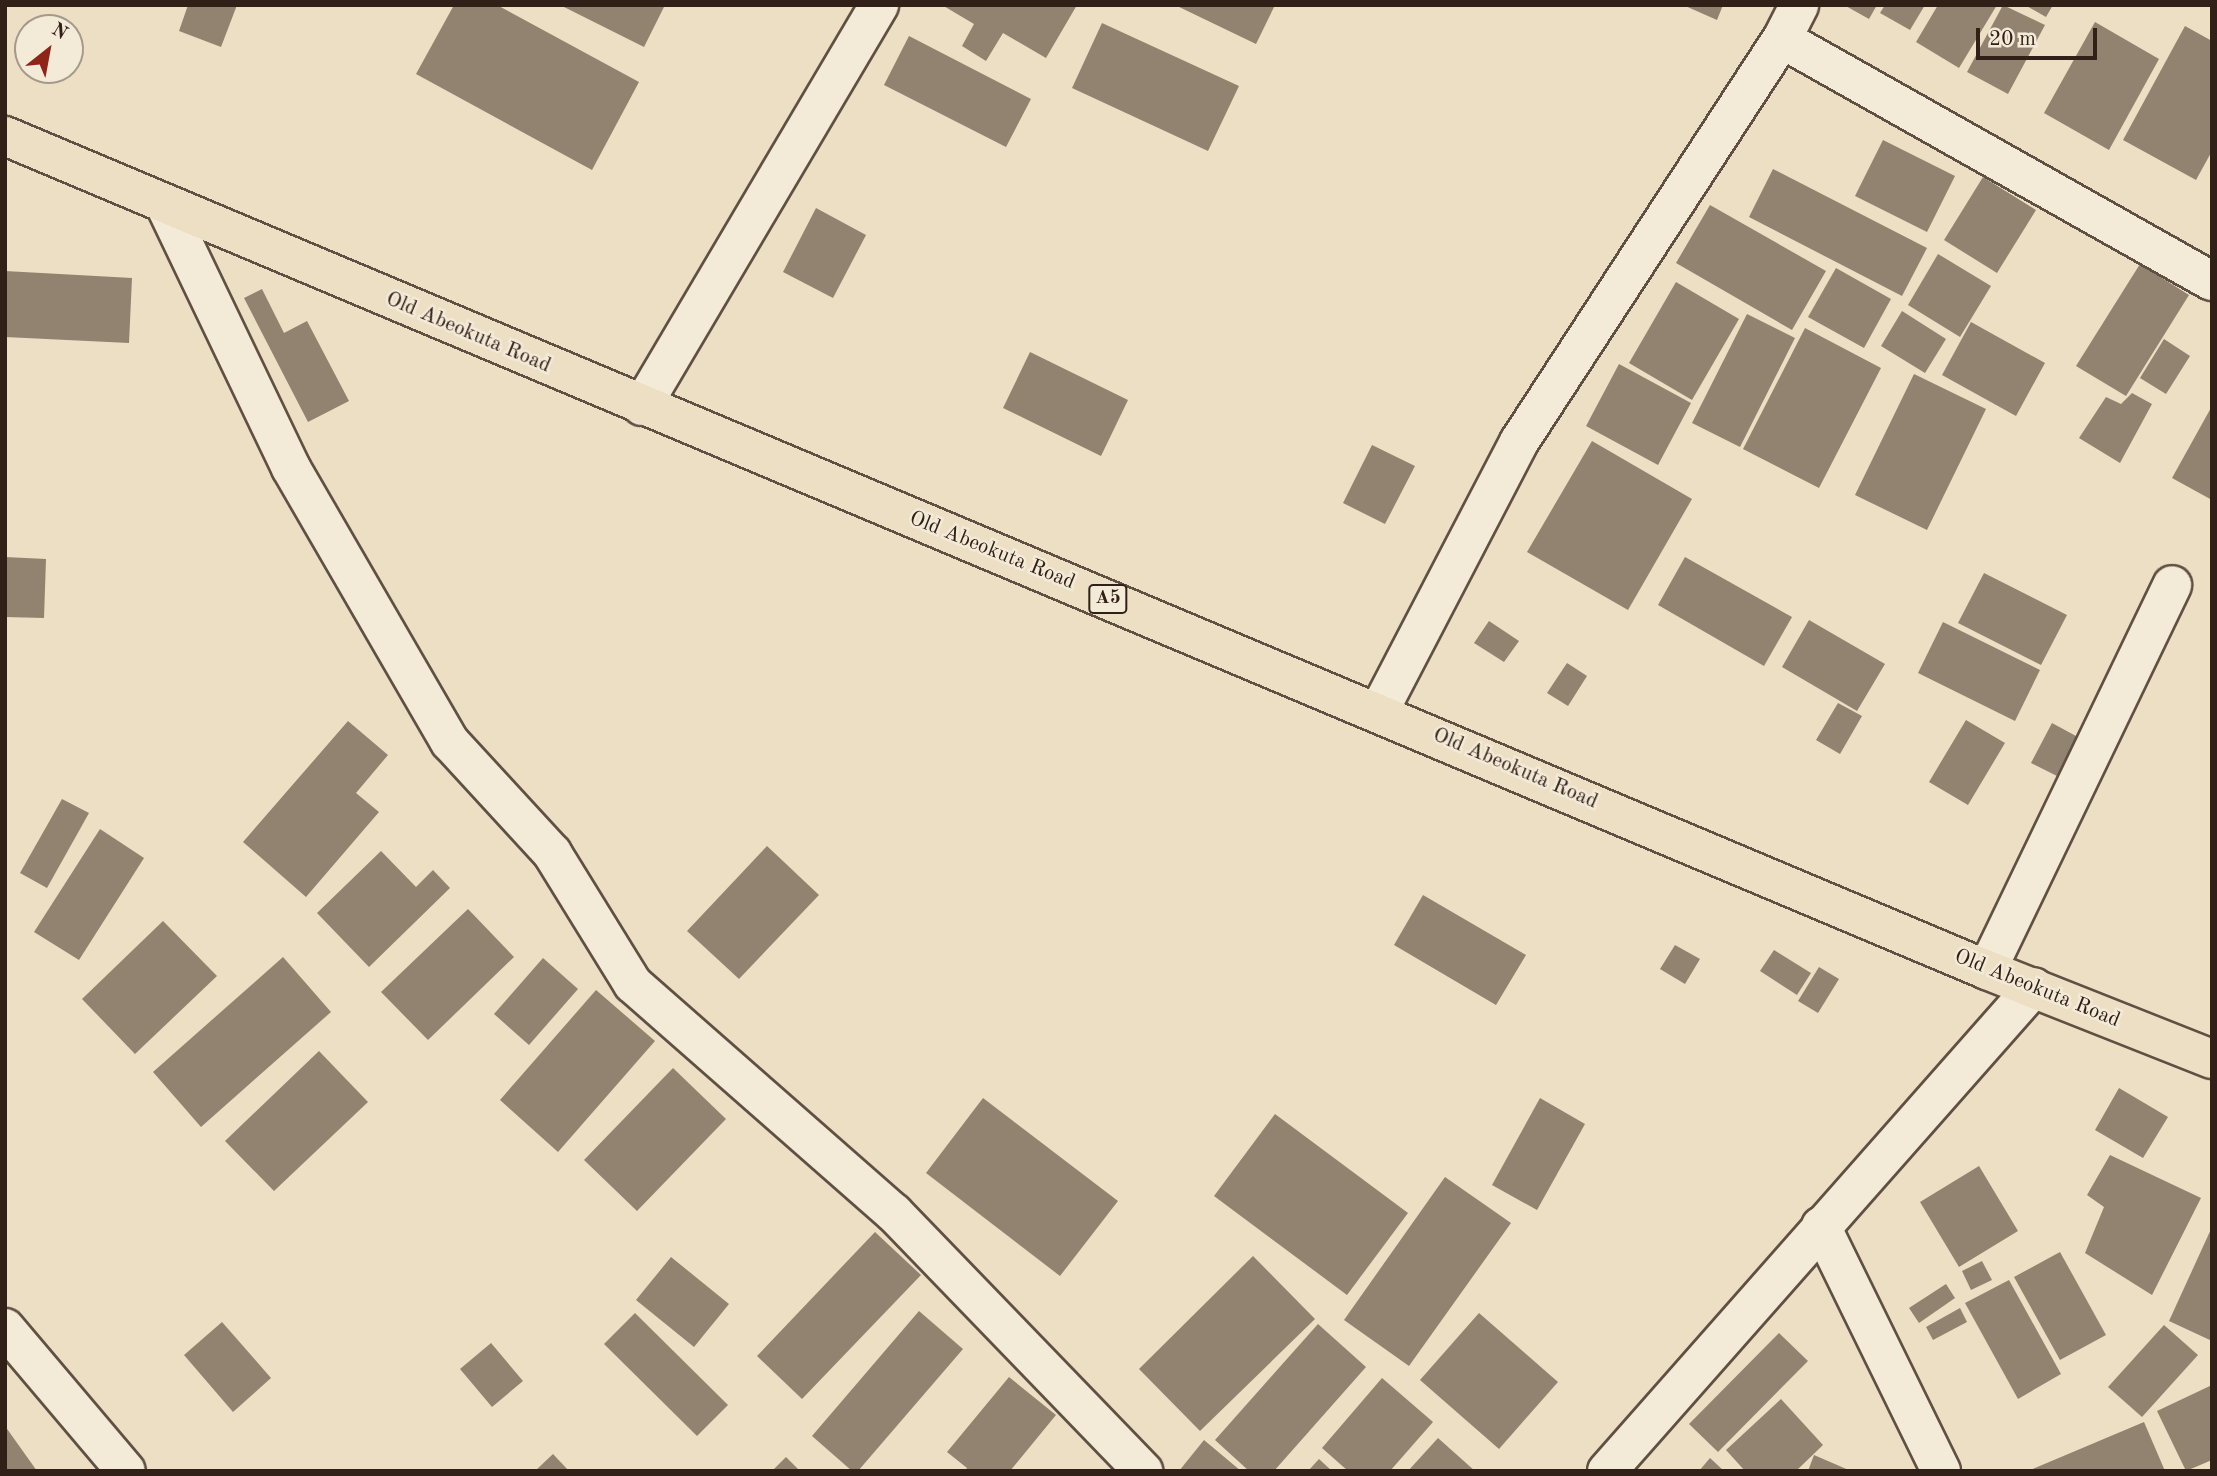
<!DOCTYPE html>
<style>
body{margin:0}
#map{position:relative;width:2217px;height:1476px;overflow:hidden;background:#ecdfc3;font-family:"Old Standard TT",serif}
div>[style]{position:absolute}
.building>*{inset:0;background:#928371}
.roads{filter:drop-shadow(2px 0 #605043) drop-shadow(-2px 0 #605043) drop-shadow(0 2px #605043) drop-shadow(0 -2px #605043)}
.minor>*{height:38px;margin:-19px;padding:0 19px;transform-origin:19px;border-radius:19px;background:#f3ead8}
.highway>*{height:38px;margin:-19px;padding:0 19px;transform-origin:19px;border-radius:19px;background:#ecdfc3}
span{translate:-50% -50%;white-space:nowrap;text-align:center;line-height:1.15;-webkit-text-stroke:5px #f3ead8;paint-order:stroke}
.shield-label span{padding:2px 5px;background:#f3ead8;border:2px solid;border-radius:5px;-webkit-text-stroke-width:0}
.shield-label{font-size:19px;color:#312018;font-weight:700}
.street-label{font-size:21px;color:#312018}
.frame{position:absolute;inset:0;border:7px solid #312018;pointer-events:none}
.north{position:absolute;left:14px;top:14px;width:70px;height:70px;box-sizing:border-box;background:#f3ead8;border:2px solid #a5998b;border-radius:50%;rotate:31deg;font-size:19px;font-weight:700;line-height:28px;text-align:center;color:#312018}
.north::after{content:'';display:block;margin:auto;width:24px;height:32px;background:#8f2418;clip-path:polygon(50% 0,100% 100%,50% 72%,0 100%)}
.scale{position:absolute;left:1976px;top:28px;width:121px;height:32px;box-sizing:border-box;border:4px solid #312018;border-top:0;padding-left:9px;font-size:21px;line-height:24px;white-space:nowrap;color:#312018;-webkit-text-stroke:5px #f3ead8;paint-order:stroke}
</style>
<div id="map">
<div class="building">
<div style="clip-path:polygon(188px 5px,237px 5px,221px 47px,179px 31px)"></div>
<div style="clip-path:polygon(454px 5px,497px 5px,639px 82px,592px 170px,416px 74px)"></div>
<div style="clip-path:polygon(560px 5px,665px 5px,644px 47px)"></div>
<div style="clip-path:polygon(942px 5px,1077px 5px,1046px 58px,1003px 33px,986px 61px,962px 46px,974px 24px)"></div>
<div style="clip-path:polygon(1175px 5px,1275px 5px,1256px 44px)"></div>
<div style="clip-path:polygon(1683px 5px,1723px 5px,1717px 20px)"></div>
<div style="clip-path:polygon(1844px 5px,1877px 5px,1869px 19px)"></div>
<div style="clip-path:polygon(1885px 5px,1925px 5px,1910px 30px,1880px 13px)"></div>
<div style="clip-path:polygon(1938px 5px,1997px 5px,1959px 68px,1916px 42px)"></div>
<div style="clip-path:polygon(2003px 5px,2045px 25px,2008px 94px,1967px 72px)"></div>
<div style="clip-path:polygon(2025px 5px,2053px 5px,2046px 17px)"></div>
<div style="clip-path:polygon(2095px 22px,2159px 59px,2109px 150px,2044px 113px)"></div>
<div style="clip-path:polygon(1102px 23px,1239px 86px,1208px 151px,1072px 88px)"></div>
<div style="clip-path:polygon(2185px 26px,2212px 41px,2212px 151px,2196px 180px,2123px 140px)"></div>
<div style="clip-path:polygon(909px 36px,1031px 99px,1006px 147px,884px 85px)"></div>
<div style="clip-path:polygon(1883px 140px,1955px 176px,1927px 232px,1855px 196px)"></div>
<div style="clip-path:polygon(1773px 169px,1927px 248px,1902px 296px,1749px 217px)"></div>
<div style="clip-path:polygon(1983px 177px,2036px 210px,1997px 273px,1944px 240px)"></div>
<div style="clip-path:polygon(1710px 205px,1826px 271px,1792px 330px,1676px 263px)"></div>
<div style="clip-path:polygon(816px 208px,866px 235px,833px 298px,783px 272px)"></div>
<div style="clip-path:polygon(1938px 254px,1991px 286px,1960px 337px,1908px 305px)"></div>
<div style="clip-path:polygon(2140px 264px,2189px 295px,2126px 396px,2076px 366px)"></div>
<div style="clip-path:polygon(1836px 268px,1891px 299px,1864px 348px,1808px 317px)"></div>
<div style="clip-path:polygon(5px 271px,132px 278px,129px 343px,5px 337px)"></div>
<div style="clip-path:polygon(1676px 282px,1739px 319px,1692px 400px,1629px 363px)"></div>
<div style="clip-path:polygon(262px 289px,284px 333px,307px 321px,349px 401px,308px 422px,244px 298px)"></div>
<div style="clip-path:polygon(1902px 311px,1946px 339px,1925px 373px,1881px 346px)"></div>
<div style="clip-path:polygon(1747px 314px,1795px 338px,1740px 447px,1692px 423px)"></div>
<div style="clip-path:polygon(1971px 322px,2045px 363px,2016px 416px,1942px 375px)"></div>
<div style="clip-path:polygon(1805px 328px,1881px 368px,1819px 488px,1743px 449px)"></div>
<div style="clip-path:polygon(2164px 339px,2190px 356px,2166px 394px,2140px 378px)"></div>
<div style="clip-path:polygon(1030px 352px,1128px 400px,1101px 456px,1003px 408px)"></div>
<div style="clip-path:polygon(1619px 364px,1691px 403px,1658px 465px,1586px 426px)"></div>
<div style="clip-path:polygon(1914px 374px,1986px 409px,1927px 530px,1855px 495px)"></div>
<div style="clip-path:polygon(2132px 393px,2152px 404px,2120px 463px,2079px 438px,2106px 397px,2121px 404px)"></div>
<div style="clip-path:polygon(2212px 406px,2212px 500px,2172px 478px)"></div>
<div style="clip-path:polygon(1592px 441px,1692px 499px,1628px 610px,1527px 552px)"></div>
<div style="clip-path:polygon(1372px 445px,1415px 466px,1385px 524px,1343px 503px)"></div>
<div style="clip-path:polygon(5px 557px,46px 559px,44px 618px,5px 617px)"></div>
<div style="clip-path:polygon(1685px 557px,1792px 617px,1764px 666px,1658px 605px)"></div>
<div style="clip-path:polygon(1984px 573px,2067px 615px,2041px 665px,1958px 623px)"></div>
<div style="clip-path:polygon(1809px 620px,1885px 664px,1857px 711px,1782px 667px)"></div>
<div style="clip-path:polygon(1489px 621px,1519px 641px,1504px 662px,1474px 643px)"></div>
<div style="clip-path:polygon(1943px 622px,2040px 670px,2015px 721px,1918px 673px)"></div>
<div style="clip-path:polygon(1567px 663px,1587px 676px,1568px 706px,1547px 693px)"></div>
<div style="clip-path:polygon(1838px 703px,1862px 716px,1840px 754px,1816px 740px)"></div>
<div style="clip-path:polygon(1966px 720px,2005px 743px,1968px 805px,1929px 782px)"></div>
<div style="clip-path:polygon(348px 721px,388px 755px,356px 793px,379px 812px,306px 897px,243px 842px)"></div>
<div style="clip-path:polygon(2052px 723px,2087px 742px,2067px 781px,2031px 763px)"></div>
<div style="clip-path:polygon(62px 799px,89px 813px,47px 888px,20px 873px)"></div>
<div style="clip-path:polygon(100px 829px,144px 858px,79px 960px,34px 932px)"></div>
<div style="clip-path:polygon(767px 846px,819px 895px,739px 979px,687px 931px)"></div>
<div style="clip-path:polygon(381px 851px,416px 887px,433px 870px,450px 888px,369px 967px,317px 913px)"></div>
<div style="clip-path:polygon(1423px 895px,1526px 955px,1496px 1005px,1394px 945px)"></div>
<div style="clip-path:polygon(468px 909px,514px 957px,428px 1040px,381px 992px)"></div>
<div style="clip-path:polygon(163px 921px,217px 976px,135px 1054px,82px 999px)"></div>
<div style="clip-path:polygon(1675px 945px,1700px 959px,1685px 984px,1660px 969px)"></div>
<div style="clip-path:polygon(1774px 950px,1811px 973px,1797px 995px,1760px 971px)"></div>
<div style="clip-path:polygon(283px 957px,331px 1012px,201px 1127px,153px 1072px)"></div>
<div style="clip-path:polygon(543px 958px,578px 989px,529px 1045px,494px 1014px)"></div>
<div style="clip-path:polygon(1819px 967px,1839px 979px,1818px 1013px,1798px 1001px)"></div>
<div style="clip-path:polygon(596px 990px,655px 1041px,558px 1152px,500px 1100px)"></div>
<div style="clip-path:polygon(319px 1051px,368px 1102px,274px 1191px,225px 1141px)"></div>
<div style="clip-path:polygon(673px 1068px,726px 1119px,637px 1211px,584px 1160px)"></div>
<div style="clip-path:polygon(2119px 1088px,2168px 1117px,2143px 1158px,2095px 1130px)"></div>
<div style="clip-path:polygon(983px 1098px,1118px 1201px,1060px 1276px,926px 1173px)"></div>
<div style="clip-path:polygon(1540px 1098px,1585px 1124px,1537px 1210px,1492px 1185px)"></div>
<div style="clip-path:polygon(1275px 1114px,1408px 1213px,1347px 1295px,1214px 1196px)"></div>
<div style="clip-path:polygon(2110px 1155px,2201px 1198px,2152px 1295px,2085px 1253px,2104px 1207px,2087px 1195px)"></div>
<div style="clip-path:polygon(1979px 1166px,2018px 1231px,1959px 1267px,1920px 1202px)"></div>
<div style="clip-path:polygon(1445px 1177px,1511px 1223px,1409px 1366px,1344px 1320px)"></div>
<div style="clip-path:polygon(2212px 1227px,2212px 1341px,2169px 1321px)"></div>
<div style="clip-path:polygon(875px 1232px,921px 1275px,802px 1399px,757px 1356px)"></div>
<div style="clip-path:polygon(2060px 1252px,2106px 1335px,2060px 1360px,2014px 1277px)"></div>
<div style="clip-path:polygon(1253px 1256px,1315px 1319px,1200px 1431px,1139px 1369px)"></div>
<div style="clip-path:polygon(671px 1257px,729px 1304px,694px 1347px,636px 1300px)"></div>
<div style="clip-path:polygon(1982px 1261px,1992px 1280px,1971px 1290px,1962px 1271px)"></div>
<div style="clip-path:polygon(2009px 1280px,2061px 1374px,2018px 1399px,1965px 1303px)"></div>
<div style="clip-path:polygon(1946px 1284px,1955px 1298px,1919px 1323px,1909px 1308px)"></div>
<div style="clip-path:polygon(1960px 1308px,1967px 1322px,1933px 1340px,1926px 1327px)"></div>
<div style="clip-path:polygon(919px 1311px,963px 1349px,858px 1471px,852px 1471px,812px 1436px)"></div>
<div style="clip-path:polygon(635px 1313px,728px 1405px,697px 1436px,604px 1344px)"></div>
<div style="clip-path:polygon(1479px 1313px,1558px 1382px,1499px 1449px,1420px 1380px)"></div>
<div style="clip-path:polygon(222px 1322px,271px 1378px,233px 1412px,184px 1355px)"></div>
<div style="clip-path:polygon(1318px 1324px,1366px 1367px,1274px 1471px,1249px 1471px,1215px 1440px)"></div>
<div style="clip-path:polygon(2164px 1325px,2198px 1355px,2142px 1417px,2108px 1387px)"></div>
<div style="clip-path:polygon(1779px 1333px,1808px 1361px,1718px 1452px,1689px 1424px)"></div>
<div style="clip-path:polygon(491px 1343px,523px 1381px,492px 1407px,460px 1369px)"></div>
<div style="clip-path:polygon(1009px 1377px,1056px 1415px,1010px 1471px,965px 1471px,967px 1468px,947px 1452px)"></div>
<div style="clip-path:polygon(1382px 1378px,1433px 1422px,1390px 1471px,1348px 1471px,1322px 1448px)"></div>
<div style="clip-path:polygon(2212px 1385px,2212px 1460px,2186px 1471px,2157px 1411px)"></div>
<div style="clip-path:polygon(1781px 1399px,1823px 1445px,1796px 1471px,1745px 1471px,1726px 1450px)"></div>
<div style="clip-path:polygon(2144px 1422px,2165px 1471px,2028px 1471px)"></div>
<div style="clip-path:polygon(5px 1426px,37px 1471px,5px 1471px)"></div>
<div style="clip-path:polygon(1438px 1438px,1475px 1471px,1408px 1471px)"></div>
<div style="clip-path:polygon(1204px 1440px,1241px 1471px,1179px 1471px)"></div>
<div style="clip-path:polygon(553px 1454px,569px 1471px,535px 1471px)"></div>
<div style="clip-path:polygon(1814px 1455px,1851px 1471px,1808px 1471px)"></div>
<div style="clip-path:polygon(786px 1457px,800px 1471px,772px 1471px)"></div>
<div style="clip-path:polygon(1710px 1458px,1724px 1471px,1699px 1471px)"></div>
<div style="clip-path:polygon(1319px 1459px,1332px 1471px,1308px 1471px)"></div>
</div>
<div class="roads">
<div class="minor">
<div style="left:1782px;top:39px;width:493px;rotate:29.4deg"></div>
<div style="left:166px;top:207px;width:289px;rotate:64.4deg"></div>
<div style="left:291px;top:468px;width:317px;rotate:59.9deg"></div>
<div style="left:450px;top:742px;width:151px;rotate:47.4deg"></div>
<div style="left:552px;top:853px;width:154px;rotate:58.3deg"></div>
<div style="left:633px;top:984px;width:347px;rotate:41.3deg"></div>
<div style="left:894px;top:1213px;width:359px;rotate:46deg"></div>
<div style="left:642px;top:406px;width:466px;rotate:-59.4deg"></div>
<div style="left:1379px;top:711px;width:303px;rotate:-62.5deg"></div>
<div style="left:1519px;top:442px;width:481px;rotate:-56.9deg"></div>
<div style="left:1782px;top:39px;width:38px;rotate:-63deg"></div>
<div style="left:1987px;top:970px;width:427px;rotate:-64.3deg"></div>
<div style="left:1821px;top:1226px;width:273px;rotate:63.9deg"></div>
<div style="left:5px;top:1328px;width:187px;rotate:49.8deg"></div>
<div style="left:1607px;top:1471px;width:645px;rotate:-48.58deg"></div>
</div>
<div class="highway">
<div style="left:5px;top:136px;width:2150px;rotate:22.82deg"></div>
<div style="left:1987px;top:970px;width:242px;rotate:21.6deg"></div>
</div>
</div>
<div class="shield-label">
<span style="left:1108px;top:599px">A5</span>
</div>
<div class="street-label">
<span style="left:468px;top:333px;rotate:23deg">Old Abeokuta Road</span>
<span style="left:992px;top:551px;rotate:22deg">Old Abeokuta Road</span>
<span style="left:1515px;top:769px;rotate:23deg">Old Abeokuta Road</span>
<span style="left:2037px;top:989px;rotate:22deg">Old Abeokuta Road</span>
</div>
<div class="frame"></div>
<div class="north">N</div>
<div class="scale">20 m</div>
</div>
